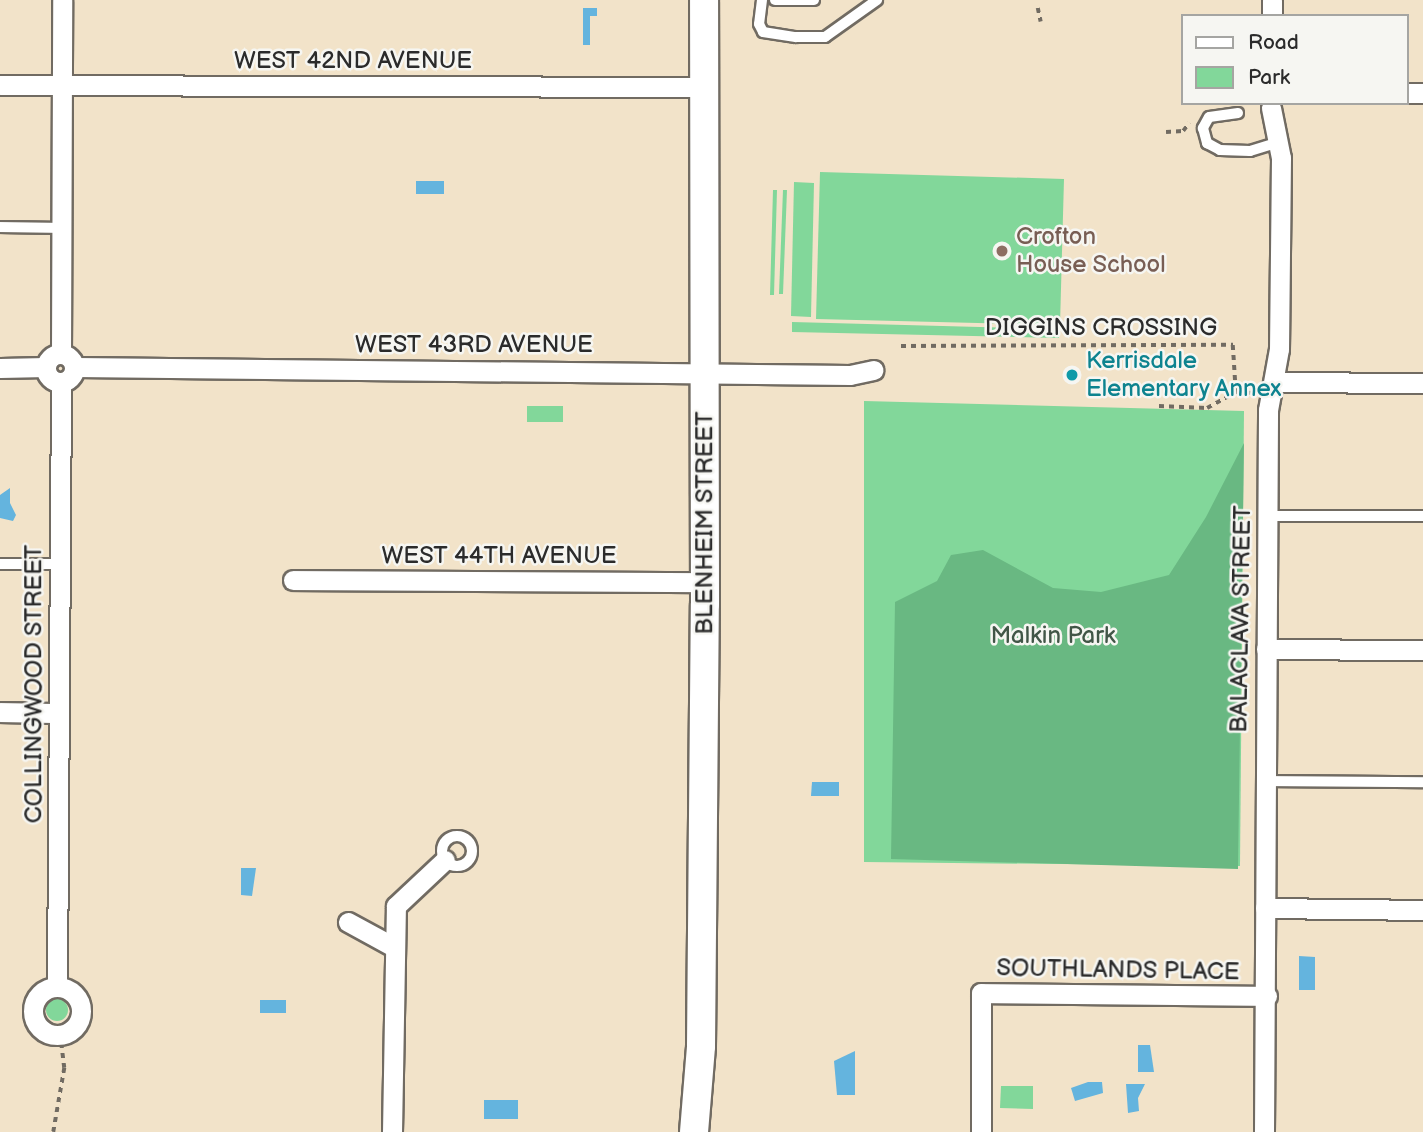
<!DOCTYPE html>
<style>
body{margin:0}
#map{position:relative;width:1423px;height:1132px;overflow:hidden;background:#f2e3c9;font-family:"Balsamiq Sans",sans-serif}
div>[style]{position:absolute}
.green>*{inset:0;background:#82d79a}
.round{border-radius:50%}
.forest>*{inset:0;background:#69b882}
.water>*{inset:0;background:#64b4de}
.path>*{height:3.5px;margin-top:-1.75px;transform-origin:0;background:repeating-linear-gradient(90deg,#716b62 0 5px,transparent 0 10px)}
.roads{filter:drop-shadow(2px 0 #716b62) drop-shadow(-2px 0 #716b62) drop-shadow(0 2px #716b62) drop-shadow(0 -2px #716b62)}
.lane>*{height:10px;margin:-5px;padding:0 5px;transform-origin:5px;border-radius:5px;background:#fff}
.lane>.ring{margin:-5px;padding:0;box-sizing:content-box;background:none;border:10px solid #fff;border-radius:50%}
.street>*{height:19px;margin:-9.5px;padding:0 9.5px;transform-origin:9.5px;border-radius:9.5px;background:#fff}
.street>.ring{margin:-9.5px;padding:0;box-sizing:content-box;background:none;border:19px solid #fff;border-radius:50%}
.secondary>*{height:28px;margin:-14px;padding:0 14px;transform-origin:14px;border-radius:14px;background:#fff}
.dots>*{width:19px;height:19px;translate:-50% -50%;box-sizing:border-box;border:4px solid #f6f6f2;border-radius:50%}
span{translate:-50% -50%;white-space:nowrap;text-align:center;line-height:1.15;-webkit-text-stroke:5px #f6f6f2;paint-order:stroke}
.street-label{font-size:24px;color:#2b2b2b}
.education-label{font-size:24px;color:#785e54}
.left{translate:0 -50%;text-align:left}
.culture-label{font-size:24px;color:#0d838f}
.park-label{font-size:24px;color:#415647}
.legend{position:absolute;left:1181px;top:14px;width:228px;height:91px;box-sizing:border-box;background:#f6f6f2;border:2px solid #a5a5a2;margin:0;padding:9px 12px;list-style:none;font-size:21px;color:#2b2b2b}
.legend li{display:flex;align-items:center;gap:14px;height:35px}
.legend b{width:35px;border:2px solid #a5a5a2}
</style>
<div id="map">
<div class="green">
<div style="clip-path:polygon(820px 172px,1064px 179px,1060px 325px,816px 319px)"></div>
<div style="clip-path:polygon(794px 182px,814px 183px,811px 317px,791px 316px)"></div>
<div style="clip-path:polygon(773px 190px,777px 190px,774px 295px,770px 295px)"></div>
<div style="clip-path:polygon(783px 190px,787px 190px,783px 294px,779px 294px)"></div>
<div style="clip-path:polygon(792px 322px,1059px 329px,1059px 338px,792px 332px)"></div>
<div style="clip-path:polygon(864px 401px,1244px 411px,1240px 866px,864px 862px)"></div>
<div style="clip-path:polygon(527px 406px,563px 406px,563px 422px,527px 422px)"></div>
<div class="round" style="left:46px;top:999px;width:22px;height:22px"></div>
<div style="clip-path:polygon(1001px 1086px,1033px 1086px,1033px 1109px,1000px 1108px)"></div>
</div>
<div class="forest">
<div style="clip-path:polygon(1244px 443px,1238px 869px,891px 859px,895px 602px,937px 581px,951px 555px,983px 550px,1053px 588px,1101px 592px,1169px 575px,1206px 517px)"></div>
</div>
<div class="water">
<div style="clip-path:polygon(583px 8px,597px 8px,597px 16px,590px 16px,590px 45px,583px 45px)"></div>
<div style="clip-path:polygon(416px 181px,444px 181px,444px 194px,416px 194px)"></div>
<div style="clip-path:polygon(10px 488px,10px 503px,16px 515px,13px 521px,0 518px,0 495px)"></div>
<div style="clip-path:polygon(812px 782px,839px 782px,839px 796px,811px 796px)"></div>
<div style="clip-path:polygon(241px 868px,256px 868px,252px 896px,241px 895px)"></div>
<div style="clip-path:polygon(1299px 956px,1315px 957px,1315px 990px,1299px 990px)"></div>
<div style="clip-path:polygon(260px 1000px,286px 1000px,286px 1013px,260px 1013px)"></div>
<div style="clip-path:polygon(1138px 1045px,1150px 1045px,1154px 1072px,1138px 1072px)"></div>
<div style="clip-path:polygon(855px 1051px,855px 1095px,837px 1095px,834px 1061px)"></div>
<div style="clip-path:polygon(1088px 1082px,1102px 1082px,1103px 1093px,1075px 1101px,1071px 1088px)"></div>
<div style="clip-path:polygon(1126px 1084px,1145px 1084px,1138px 1098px,1139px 1111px,1128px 1113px)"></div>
<div style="clip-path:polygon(484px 1100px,518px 1100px,518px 1119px,484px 1119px)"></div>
</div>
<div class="path">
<div style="left:1038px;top:8px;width:14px;rotate:78deg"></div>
<div style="left:1166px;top:132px;width:17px;rotate:-3deg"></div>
<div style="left:1183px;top:131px;width:10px;rotate:-53deg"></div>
<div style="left:901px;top:346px;width:332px;rotate:-0.2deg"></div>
<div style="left:1233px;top:345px;width:47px;rotate:86.3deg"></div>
<div style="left:1236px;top:392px;width:18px;rotate:3deg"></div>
<div style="left:1159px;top:406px;width:48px;rotate:2.4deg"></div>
<div style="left:1207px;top:408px;width:33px;rotate:-29deg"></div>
<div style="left:53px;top:1132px;width:65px;rotate:-80.2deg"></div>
<div style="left:64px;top:1068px;width:34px;rotate:-97deg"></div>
</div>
<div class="roads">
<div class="lane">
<div style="left:762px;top:0;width:24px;rotate:97deg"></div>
<div style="left:759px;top:24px;width:9px;rotate:63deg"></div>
<div style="left:763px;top:32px;width:33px;rotate:9deg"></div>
<div style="left:796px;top:37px;width:29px"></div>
<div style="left:825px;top:37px;width:64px;rotate:-35.4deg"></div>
<div style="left:775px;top:0;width:39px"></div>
<div style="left:1238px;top:113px;width:29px;rotate:172deg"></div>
<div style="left:1209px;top:117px;width:13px;rotate:119deg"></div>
<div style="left:1203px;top:128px;width:16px;rotate:75deg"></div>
<div style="left:1207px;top:143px;width:15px;rotate:28deg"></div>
<div style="left:1220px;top:150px;width:30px;rotate:2deg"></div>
<div style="left:1250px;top:151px;width:28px;rotate:-17deg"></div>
<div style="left:0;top:227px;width:61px;rotate:0.9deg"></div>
<div style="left:1268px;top:516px;width:155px"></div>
<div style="left:0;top:564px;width:60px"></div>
<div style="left:1265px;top:781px;width:158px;rotate:0.4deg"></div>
<div class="ring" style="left:442px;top:836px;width:20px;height:20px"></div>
</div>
<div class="street">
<div style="left:1272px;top:16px;width:16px;rotate:-90deg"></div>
<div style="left:0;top:85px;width:706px;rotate:0.16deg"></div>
<div style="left:1407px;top:93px;width:16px"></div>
<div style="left:61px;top:353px;width:353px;rotate:-89.8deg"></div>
<div class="ring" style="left:46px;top:354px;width:9px;height:9px"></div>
<div style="left:75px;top:367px;width:775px;rotate:0.59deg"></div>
<div style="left:850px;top:375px;width:24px;rotate:-12deg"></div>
<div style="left:0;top:368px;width:46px;rotate:-1.2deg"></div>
<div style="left:1275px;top:382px;width:148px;rotate:0.4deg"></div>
<div style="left:293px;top:580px;width:412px;rotate:0.3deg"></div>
<div style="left:1266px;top:649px;width:157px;rotate:0.4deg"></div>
<div style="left:0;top:712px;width:58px;rotate:1deg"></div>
<div style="left:1265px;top:908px;width:158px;rotate:0.7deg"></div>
<div style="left:348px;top:922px;width:52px;rotate:28.5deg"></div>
<div style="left:57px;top:987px;width:605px;rotate:-89.62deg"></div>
<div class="ring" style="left:33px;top:987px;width:29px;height:29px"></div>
<div style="left:392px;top:1132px;width:226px;rotate:-89deg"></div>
<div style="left:396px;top:906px;width:67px;rotate:-43.2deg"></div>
<div style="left:981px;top:1132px;width:139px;rotate:-90deg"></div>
<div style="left:981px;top:993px;width:286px;rotate:0.6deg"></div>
<div style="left:1264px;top:1132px;width:722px;rotate:-89.68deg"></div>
<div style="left:1268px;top:410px;width:62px;rotate:-79.8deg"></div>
<div style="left:1279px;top:349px;width:191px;rotate:-89.4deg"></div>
<div style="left:1281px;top:158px;width:51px;rotate:-101.3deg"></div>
</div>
<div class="secondary">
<div style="left:694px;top:1132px;width:86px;rotate:-85.3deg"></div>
<div style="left:701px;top:1046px;width:442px;rotate:-89.5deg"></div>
<div style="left:705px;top:604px;width:604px;rotate:-90.09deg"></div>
</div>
</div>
<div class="dots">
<div style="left:1002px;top:251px;background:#8d6e63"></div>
<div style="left:1072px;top:375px;background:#0f9aa8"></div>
</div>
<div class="street-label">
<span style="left:353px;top:61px">WEST 42ND AVENUE</span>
<span style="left:1101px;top:328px">DIGGINS CROSSING</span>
<span style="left:474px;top:345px">WEST 43RD AVENUE</span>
<span style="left:705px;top:523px;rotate:-90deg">BLENHEIM STREET</span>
<span style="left:499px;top:556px">WEST 44TH AVENUE</span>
<span style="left:1241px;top:619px;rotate:-89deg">BALACLAVA STREET</span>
<span style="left:34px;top:684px;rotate:-90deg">COLLINGWOOD STREET</span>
<span style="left:1118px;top:970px;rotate:1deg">SOUTHLANDS PLACE</span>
</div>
<div class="education-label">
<span class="left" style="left:1016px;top:251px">Crofton<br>House School</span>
</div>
<div class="culture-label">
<span class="left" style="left:1086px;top:375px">Kerrisdale<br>Elementary Annex</span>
</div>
<div class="park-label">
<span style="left:1053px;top:636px">Malkin Park</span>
</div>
<ul class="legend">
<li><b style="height:9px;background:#fff"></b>Road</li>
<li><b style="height:19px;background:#82d79a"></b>Park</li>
</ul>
</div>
